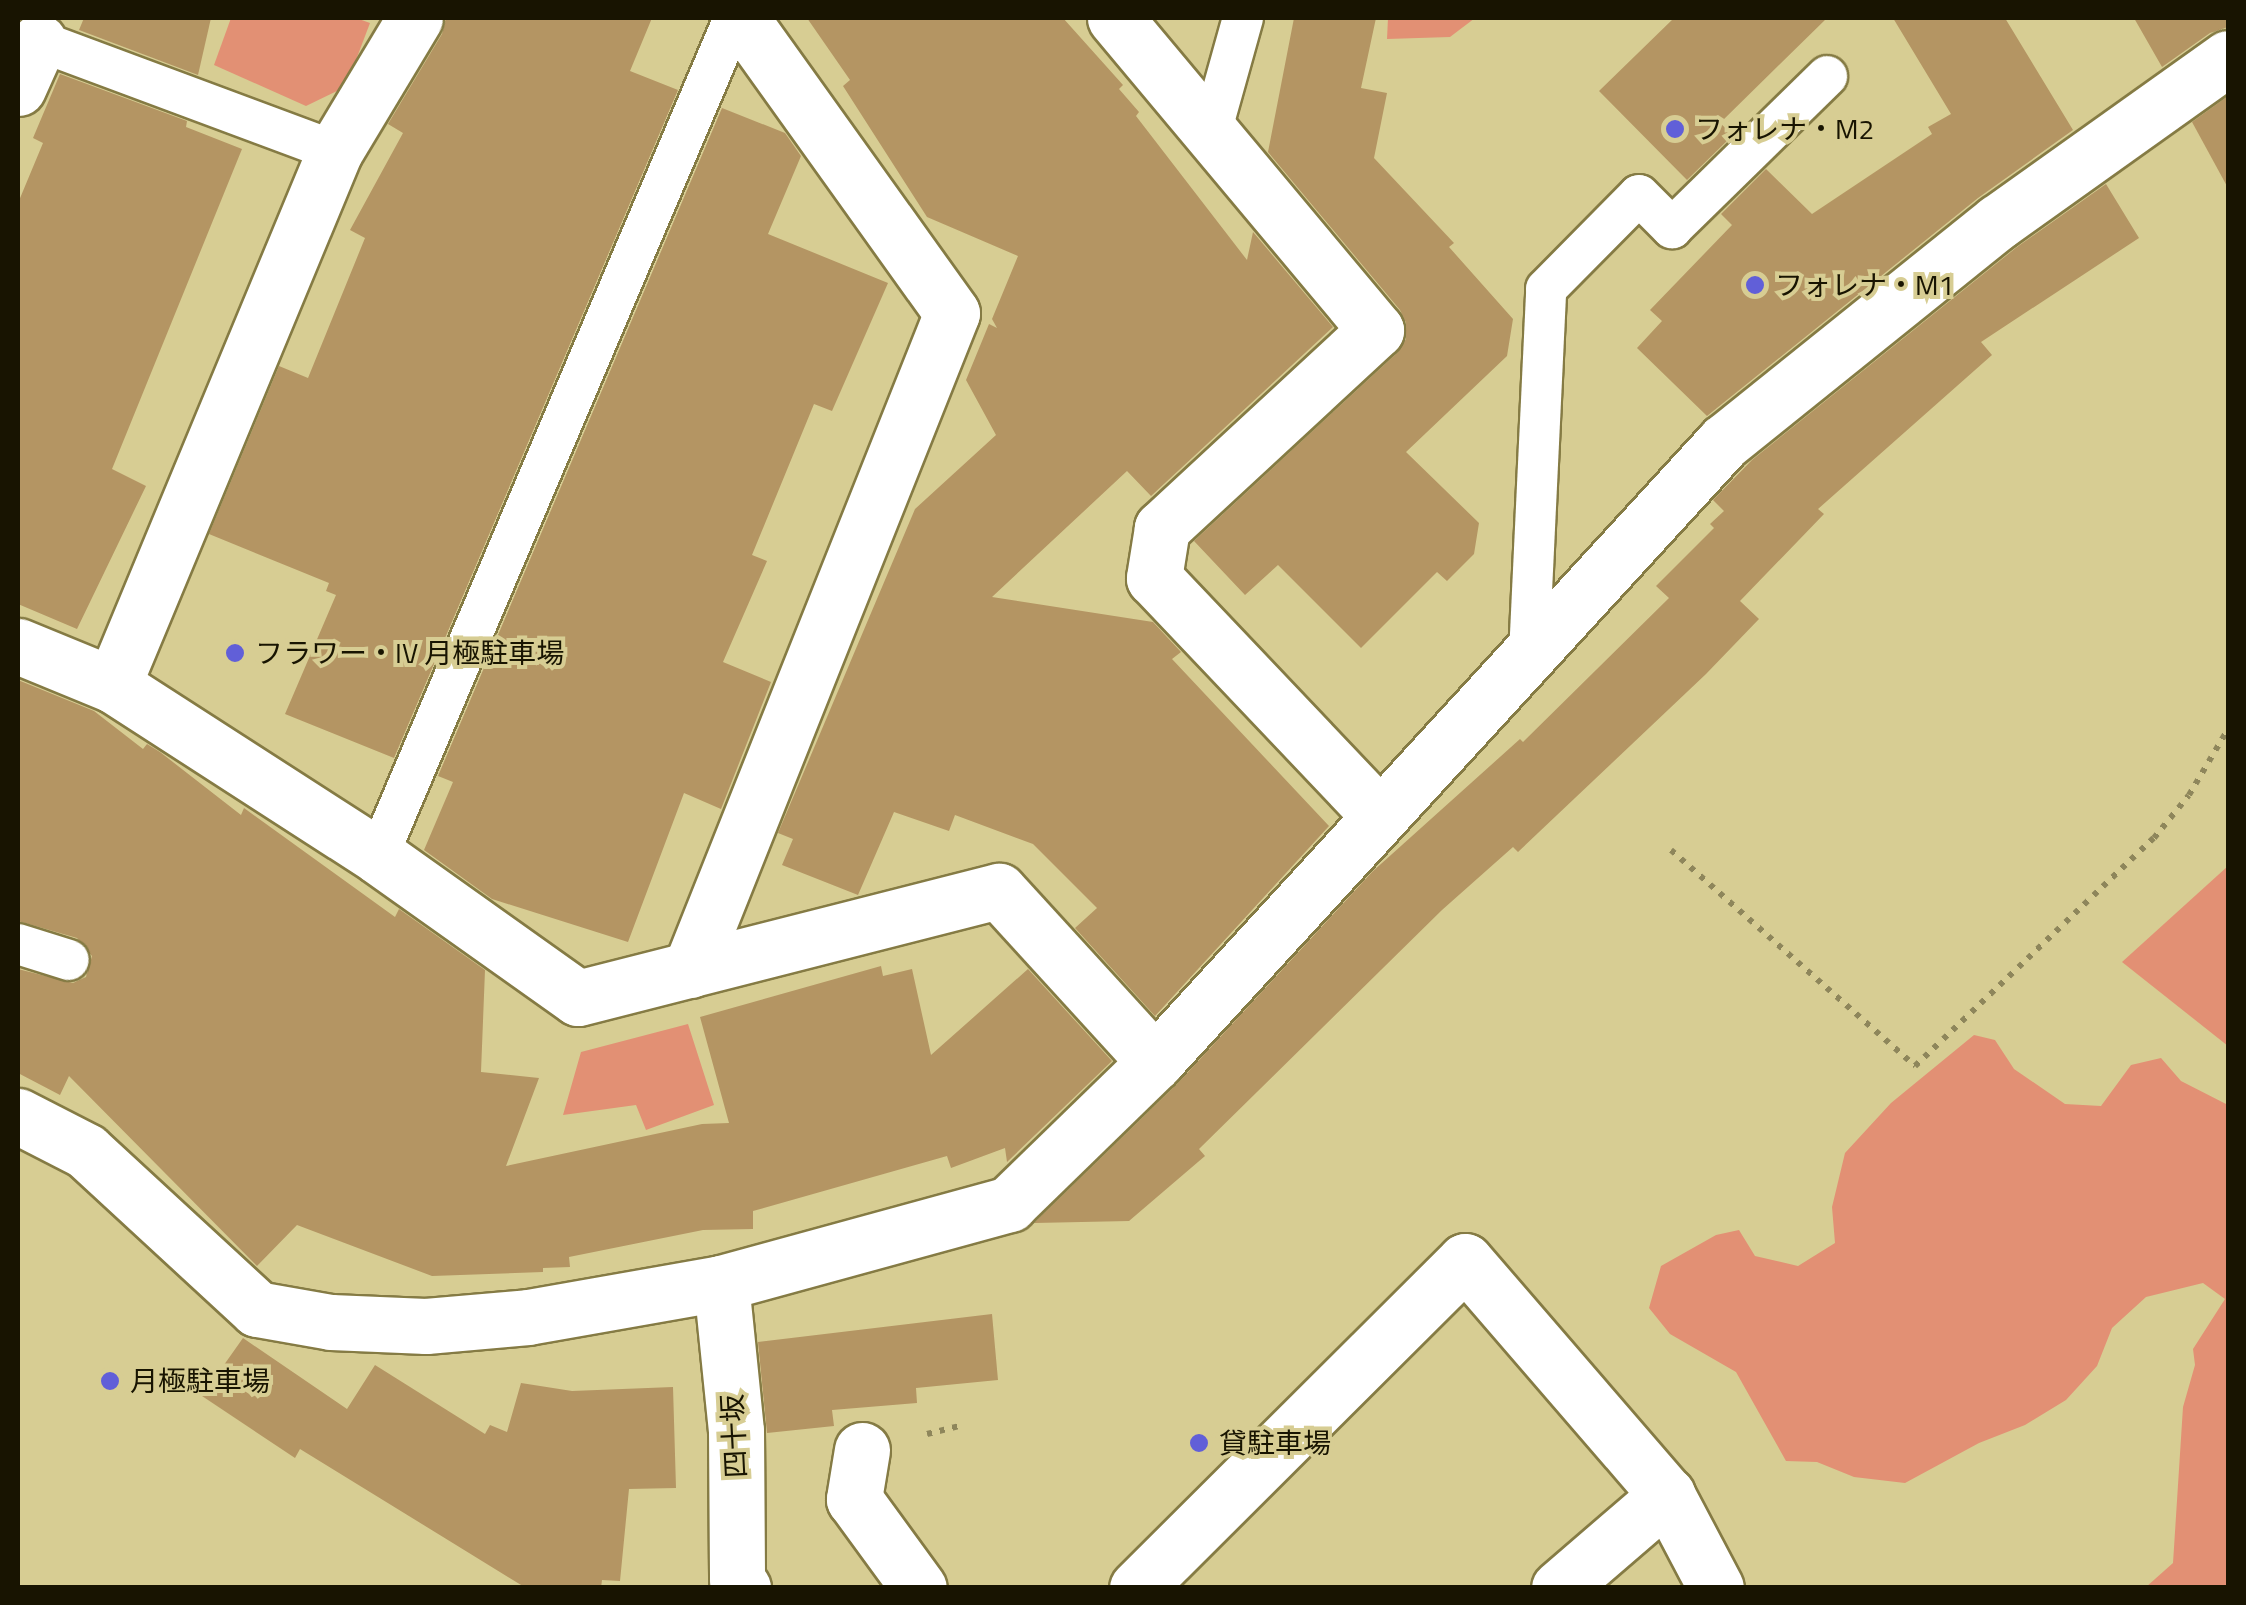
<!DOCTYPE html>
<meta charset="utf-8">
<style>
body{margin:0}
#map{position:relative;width:2246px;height:1605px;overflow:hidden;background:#d7cd93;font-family:"Titillium Web","Noto Sans JP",sans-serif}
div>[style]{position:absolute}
.green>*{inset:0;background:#e29074}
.building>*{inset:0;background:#b49563}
.path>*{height:6px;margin-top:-3px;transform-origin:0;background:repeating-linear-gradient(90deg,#8e865b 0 5px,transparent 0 13px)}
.roads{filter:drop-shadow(2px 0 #857b44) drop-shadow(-2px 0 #857b44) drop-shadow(0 2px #857b44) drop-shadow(0 -2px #857b44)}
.lane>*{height:40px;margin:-20px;padding:0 20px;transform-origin:20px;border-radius:20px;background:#fff}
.street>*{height:55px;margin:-27.5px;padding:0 27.5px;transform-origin:27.5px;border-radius:27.5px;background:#fff}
.dots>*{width:28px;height:28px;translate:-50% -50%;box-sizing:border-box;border:5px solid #d7cd93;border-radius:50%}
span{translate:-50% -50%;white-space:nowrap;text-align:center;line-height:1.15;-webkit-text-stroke:8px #d7cd93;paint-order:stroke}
.poi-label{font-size:28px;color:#181401}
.left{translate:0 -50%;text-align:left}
.street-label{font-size:28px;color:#181401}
.frame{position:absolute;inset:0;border:20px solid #181401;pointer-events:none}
</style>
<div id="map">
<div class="green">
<div style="clip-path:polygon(231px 18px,356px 18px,370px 23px,351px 73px,339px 90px,306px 106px,214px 65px)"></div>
<div style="clip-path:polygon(1388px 18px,1475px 18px,1450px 37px,1387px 39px)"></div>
<div style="clip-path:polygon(2228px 866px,2228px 1046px,2122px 962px)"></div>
<div style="clip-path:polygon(688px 1024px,714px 1105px,646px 1130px,636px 1105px,563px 1115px,581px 1052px)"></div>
<div style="clip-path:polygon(1974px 1035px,1995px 1040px,2014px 1069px,2065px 1104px,2101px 1106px,2131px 1065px,2161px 1058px,2181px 1081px,2228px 1105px,2228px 1587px,2146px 1587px,2173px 1563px,2183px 1407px,2195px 1365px,2193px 1349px,2225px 1299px,2203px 1283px,2146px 1297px,2112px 1328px,2097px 1366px,2066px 1400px,2025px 1425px,1979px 1443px,1905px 1483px,1854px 1477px,1817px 1462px,1786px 1461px,1736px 1372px,1670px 1334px,1649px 1308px,1661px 1266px,1716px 1235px,1739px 1230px,1755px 1256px,1798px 1266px,1835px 1243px,1832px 1207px,1845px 1153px,1891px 1103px)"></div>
</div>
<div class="building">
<div style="clip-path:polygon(84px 18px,211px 18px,198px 75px,79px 30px)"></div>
<div style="clip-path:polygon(446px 18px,652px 18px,630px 71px,678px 90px,394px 758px,285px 714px,336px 595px,326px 591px,329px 583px,209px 534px,279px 366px,308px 378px,365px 238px,350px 230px,403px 133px,388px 124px,442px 34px)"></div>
<div style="clip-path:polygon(807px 18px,1063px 18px,1123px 85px,1119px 89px,1139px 112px,1136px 116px,1247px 260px,1253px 232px,1333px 327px,1151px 496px,1127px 471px,992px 597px,1153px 622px,1181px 652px,1172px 659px,1329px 826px,1155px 1016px,1075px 928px,1097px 908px,1033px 844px,955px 815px,949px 831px,894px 812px,858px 895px,782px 865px,793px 839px,778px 833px,915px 509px,996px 435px,966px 380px,989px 324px,997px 328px,992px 319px,1018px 256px,927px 217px,843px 86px,850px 80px)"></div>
<div style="clip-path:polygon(1294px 18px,1376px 18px,1361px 88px,1387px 93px,1374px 158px,1454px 243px,1449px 247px,1513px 319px,1507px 356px,1406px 452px,1479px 523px,1474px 554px,1447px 581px,1437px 572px,1361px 648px,1278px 565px,1245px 595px,1194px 541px,1397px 353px,1406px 339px,1406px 323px,1400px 310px,1268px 152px)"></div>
<div style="clip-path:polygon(1674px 18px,1827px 18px,1720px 123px,1733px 135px,1687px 180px,1599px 91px)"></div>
<div style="clip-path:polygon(1893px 18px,2005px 18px,2073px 130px,1978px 198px,1707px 416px,1637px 348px,1662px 321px,1650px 310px,1732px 225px,1721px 214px,1766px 169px,1812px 214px,1932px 134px,1928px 127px,1951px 114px)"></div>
<div style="clip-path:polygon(2134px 18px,2228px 18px,2228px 27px,2210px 33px,2162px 67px)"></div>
<div style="clip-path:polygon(60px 74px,187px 121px,186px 127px,242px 149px,112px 469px,146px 486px,77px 629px,18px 604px,18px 203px,43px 143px,33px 138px)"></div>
<div style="clip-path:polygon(2228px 96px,2228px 188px,2192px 122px)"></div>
<div style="clip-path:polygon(722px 108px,785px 133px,801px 156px,768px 234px,888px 283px,832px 411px,814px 404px,752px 555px,767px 561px,723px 662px,771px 682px,721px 809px,684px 793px,628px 942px,492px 899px,424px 850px,453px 782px,438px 776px)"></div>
<div style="clip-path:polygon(2106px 184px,2139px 238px,1981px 342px,1992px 355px,1818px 509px,1824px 514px,1740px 601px,1759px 619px,1706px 674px,1518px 852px,1513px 847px,1442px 910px,1199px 1149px,1205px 1156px,1129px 1221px,1034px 1223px,1177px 1084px,1372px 872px,1520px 739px,1523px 742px,1669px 598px,1656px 586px,1714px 528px,1710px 524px,1724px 511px,1713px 500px,1752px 460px,2017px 247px)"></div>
<div style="clip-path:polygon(18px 680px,94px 711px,143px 749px,147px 744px,160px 752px,241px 815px,244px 808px,395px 917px,399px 909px,485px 970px,481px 1072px,539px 1078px,506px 1166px,702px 1124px,729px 1123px,700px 1017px,881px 966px,883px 976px,912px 969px,931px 1055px,1028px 969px,1112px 1061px,1007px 1162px,1005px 1148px,951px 1168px,947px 1156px,753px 1211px,753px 1229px,703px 1230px,569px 1257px,570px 1267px,543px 1268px,543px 1272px,432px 1276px,297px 1225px,257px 1266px,69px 1076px,60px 1095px,18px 1073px,18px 969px,73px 983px,86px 977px,92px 956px,77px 938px,18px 921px)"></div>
<div style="clip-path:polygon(992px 1314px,998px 1380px,916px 1388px,917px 1403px,832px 1410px,834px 1426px,767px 1433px,758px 1342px)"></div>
<div style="clip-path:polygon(243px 1338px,347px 1409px,375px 1365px,485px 1434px,490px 1425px,507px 1432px,521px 1383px,572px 1391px,673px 1387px,676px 1488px,629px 1489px,620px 1581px,602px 1580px,601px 1588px,526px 1588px,300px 1449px,295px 1458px,202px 1396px)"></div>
</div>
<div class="path">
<div style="left:1671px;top:850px;width:326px;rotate:41.5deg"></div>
<div style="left:1915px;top:1066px;width:330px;rotate:-43.7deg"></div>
<div style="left:2154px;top:838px;width:55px;rotate:-50.9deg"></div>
<div style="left:2189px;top:795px;width:77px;rotate:-59.4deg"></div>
<div style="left:927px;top:1434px;width:38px;rotate:-14deg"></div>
</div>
<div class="roads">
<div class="lane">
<div style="left:39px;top:41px;width:316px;rotate:20.4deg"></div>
<div style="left:1210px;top:136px;width:123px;rotate:-74.4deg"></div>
<div style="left:1529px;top:655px;width:366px;rotate:-87.3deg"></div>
<div style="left:1546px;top:289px;width:132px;rotate:-45.3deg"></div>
<div style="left:1639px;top:195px;width:47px;rotate:45deg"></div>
<div style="left:1672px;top:228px;width:217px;rotate:-44.4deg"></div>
<div style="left:378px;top:856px;width:910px;rotate:-66.98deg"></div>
<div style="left:18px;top:944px;width:53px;rotate:17.4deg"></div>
</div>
<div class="street">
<div style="left:1115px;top:18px;width:407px;rotate:50.1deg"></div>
<div style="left:1376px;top:330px;width:292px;rotate:137.2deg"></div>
<div style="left:1162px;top:528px;width:51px;rotate:99.1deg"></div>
<div style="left:1154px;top:578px;width:327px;rotate:46.5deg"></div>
<div style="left:18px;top:88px;width:51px;rotate:-65.9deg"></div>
<div style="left:18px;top:646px;width:103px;rotate:22.3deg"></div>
<div style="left:113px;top:685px;width:315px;rotate:32.8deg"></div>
<div style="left:378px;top:856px;width:245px;rotate:35.4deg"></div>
<div style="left:578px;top:998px;width:434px;rotate:-14.3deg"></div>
<div style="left:999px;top:891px;width:231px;rotate:47.6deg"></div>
<div style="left:113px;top:685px;width:578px;rotate:-67.43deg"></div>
<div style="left:335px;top:151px;width:155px;rotate:-59deg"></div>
<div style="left:690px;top:970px;width:707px;rotate:-68.26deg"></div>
<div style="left:952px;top:313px;width:363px;rotate:-125.6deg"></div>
<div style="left:18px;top:1116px;width:76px;rotate:27.2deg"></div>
<div style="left:86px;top:1151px;width:233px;rotate:42.7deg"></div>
<div style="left:257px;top:1309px;width:75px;rotate:10deg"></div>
<div style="left:331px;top:1322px;width:95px;rotate:2.4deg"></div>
<div style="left:426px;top:1326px;width:102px;rotate:-5deg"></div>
<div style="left:528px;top:1317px;width:196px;rotate:-10deg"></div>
<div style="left:721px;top:1283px;width:299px;rotate:-15.3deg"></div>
<div style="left:1009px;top:1204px;width:204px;rotate:-44.2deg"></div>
<div style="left:1155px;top:1062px;width:842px;rotate:-47.46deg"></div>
<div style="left:1724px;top:442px;width:351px;rotate:-38.8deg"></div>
<div style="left:1998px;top:222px;width:282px;rotate:-35.5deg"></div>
<div style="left:721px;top:1283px;width:149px;rotate:84.2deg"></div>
<div style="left:736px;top:1431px;width:148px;rotate:89.6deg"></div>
<div style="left:737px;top:1579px;width:11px;rotate:56deg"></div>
<div style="left:862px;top:1450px;width:50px;rotate:99.3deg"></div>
<div style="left:854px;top:1499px;width:110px;rotate:53.9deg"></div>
<div style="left:1137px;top:1588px;width:463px;rotate:-44.9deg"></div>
<div style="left:1465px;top:1261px;width:309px;rotate:49.2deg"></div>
<div style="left:1667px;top:1495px;width:105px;rotate:62.2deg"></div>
<div style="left:1559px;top:1588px;width:143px;rotate:-40.7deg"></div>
</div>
</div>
<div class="dots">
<div style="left:1675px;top:129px;background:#615fd8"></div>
<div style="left:1755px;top:285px;background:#615fd8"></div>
<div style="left:235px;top:653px;background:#615fd8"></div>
<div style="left:110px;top:1381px;background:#615fd8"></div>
<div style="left:1199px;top:1443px;background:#615fd8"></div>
</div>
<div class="poi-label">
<span class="left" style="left:1695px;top:129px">フォレナ・M2</span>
<span class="left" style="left:1775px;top:285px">フォレナ・M1</span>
<span class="left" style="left:255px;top:653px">フラワー・IV 月極駐車場</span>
<span class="left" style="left:130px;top:1381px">月極駐車場</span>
<span class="left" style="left:1219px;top:1443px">貸駐車場</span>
</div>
<div class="street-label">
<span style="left:734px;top:1436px;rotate:-93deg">四十坂</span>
</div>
<div class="frame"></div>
</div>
